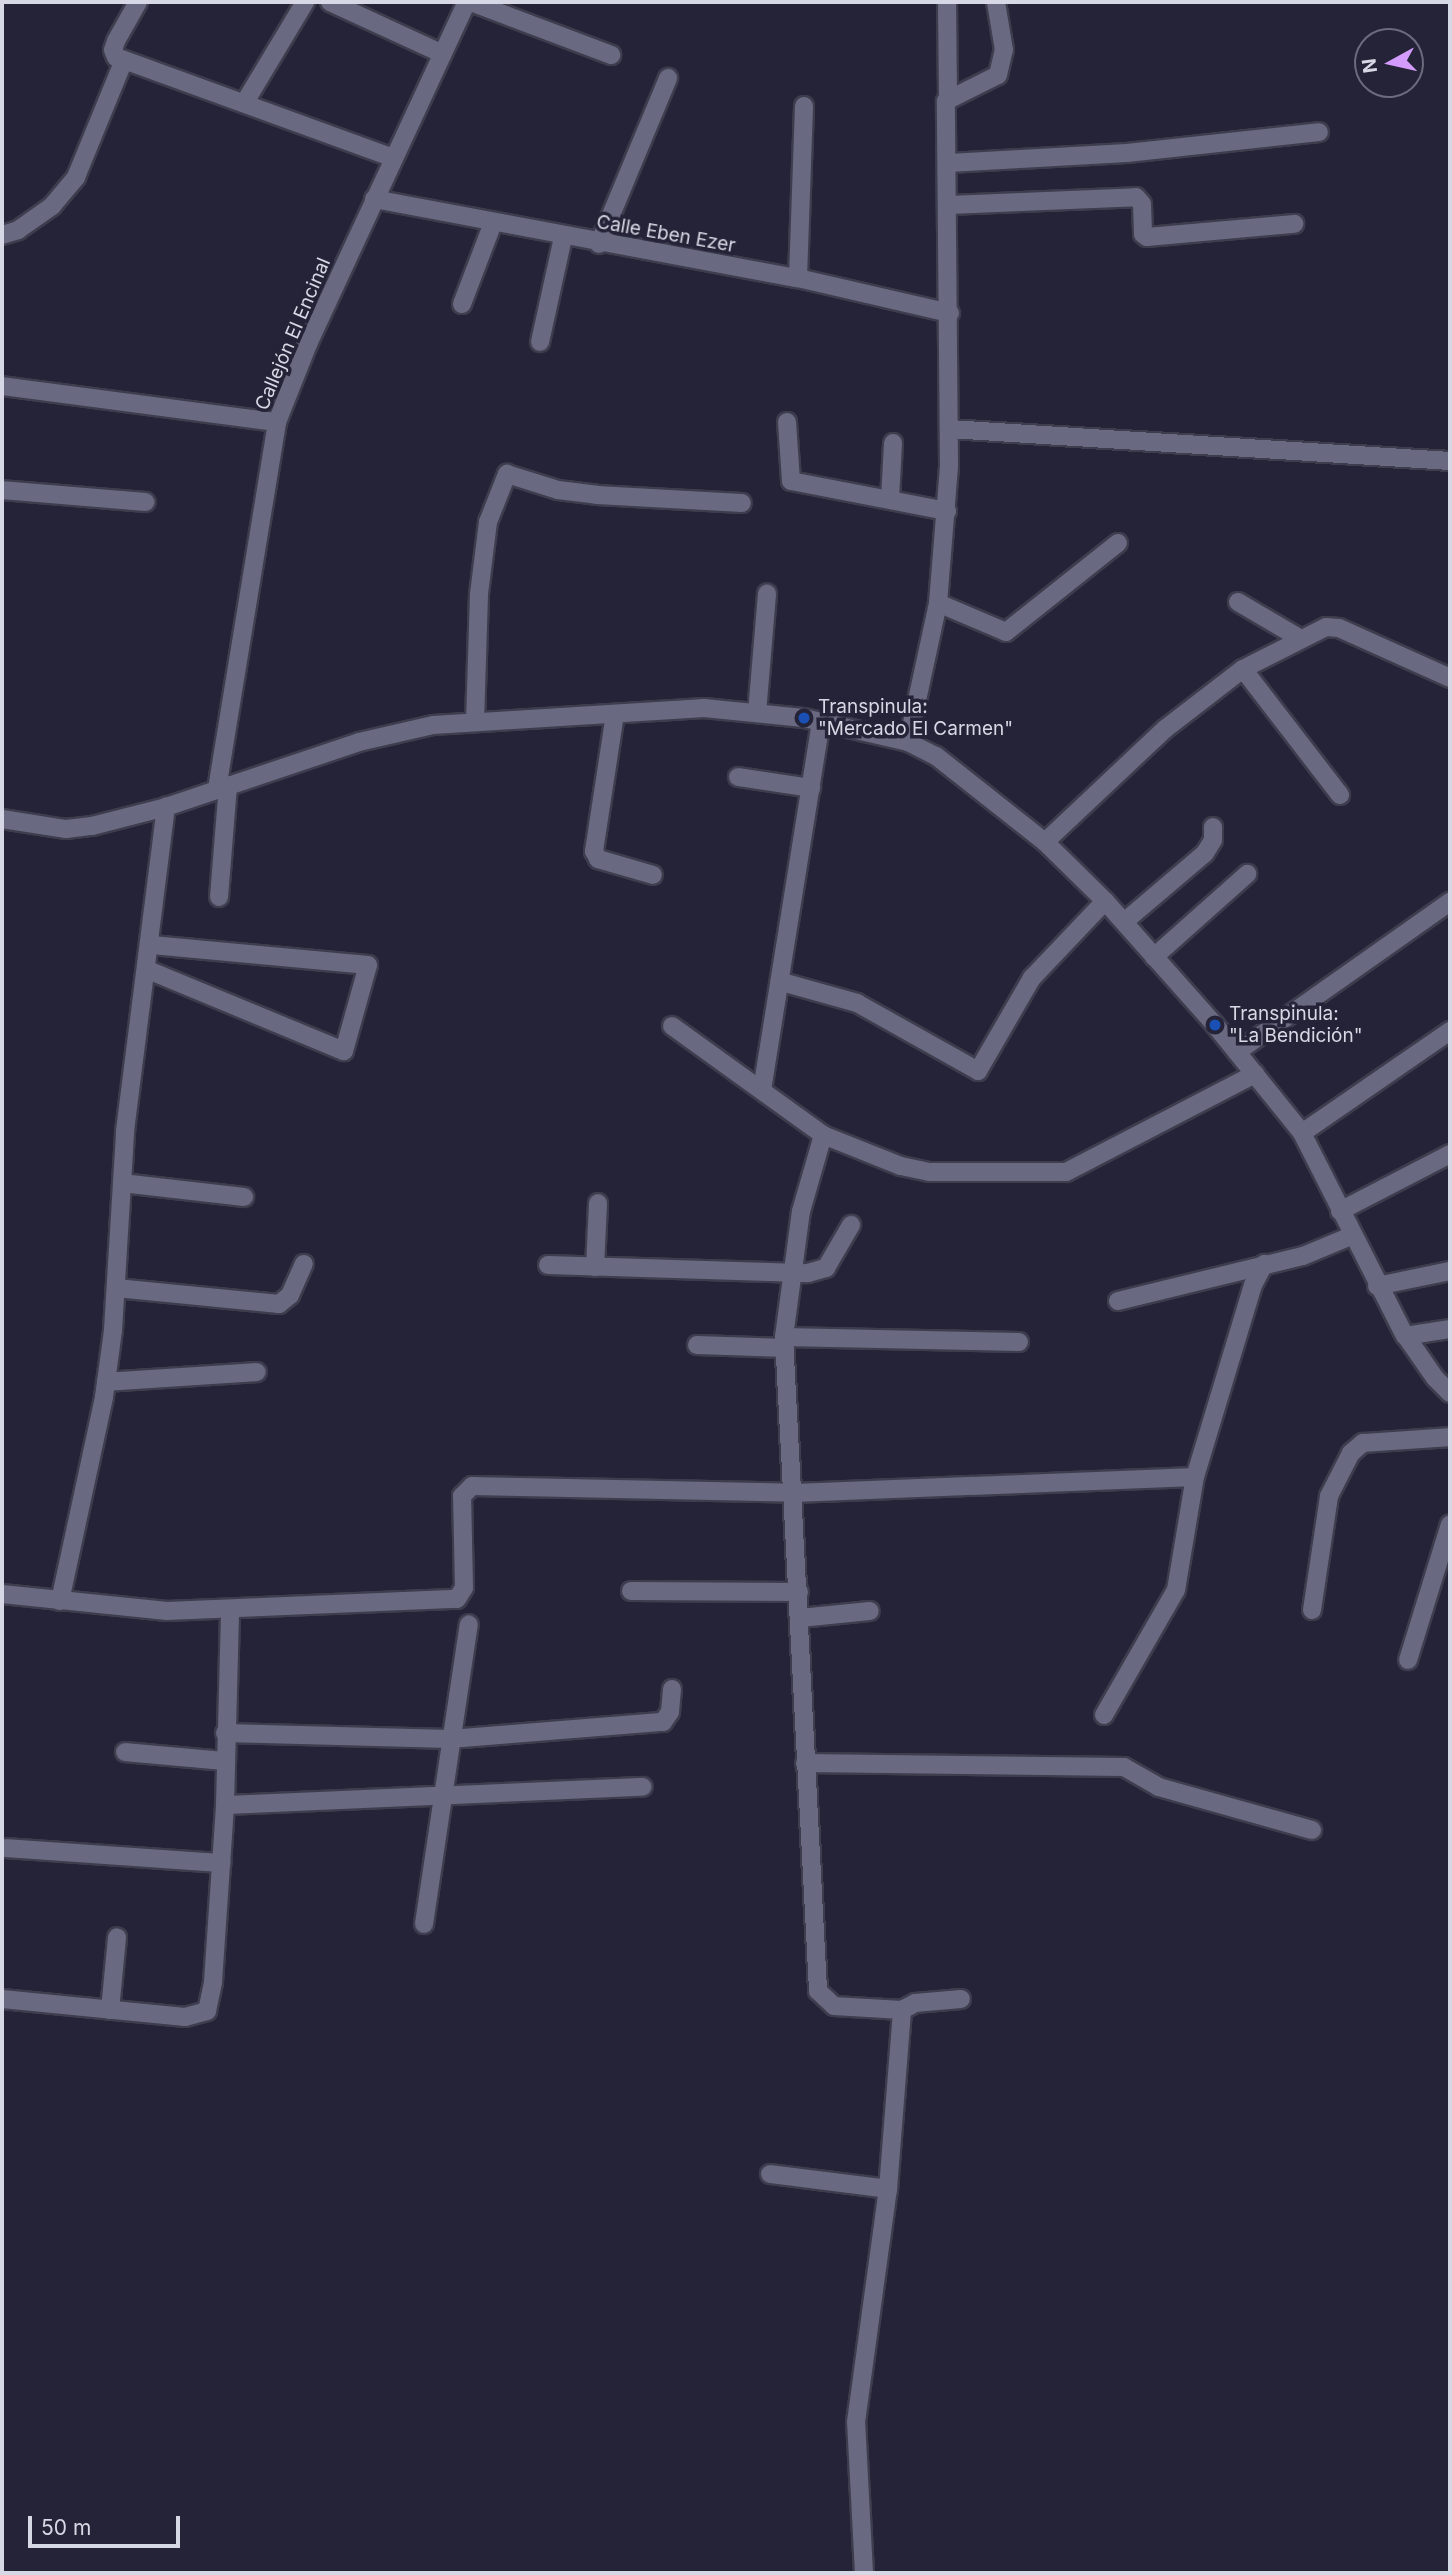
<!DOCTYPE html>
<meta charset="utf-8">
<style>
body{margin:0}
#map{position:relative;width:1452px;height:2575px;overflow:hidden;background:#242337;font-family:Inter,sans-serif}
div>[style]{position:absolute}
.roads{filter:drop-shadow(2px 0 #3d3d4e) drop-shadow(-2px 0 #3d3d4e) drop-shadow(0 2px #3d3d4e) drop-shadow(0 -2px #3d3d4e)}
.minor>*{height:18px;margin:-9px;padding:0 9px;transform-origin:9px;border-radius:9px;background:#696981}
.dots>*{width:19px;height:19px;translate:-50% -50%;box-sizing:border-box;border:4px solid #242337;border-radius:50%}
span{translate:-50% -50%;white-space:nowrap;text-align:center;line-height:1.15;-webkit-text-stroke:7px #242337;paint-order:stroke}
.street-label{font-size:19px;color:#d7d8e5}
.poi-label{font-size:19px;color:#d7d8e5}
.left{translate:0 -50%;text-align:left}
.frame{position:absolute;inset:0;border:4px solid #d7d8e5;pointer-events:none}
.north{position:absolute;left:1354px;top:28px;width:70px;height:70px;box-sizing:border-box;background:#242337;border:2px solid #6c6b7d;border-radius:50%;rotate:262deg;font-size:19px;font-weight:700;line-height:28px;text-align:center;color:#d7d8e5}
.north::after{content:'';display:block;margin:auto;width:24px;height:32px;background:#d39cfc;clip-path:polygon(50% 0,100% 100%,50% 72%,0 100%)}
.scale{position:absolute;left:28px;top:2516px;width:152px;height:32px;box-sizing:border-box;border:4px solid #d7d8e5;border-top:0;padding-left:9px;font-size:21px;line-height:24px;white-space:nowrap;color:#d7d8e5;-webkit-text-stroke:5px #242337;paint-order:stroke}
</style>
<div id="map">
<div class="roads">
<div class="minor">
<div style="left:138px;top:2px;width:45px;rotate:119.4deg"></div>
<div style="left:116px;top:41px;width:9px;rotate:108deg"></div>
<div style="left:113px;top:50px;width:8px;rotate:67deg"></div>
<div style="left:116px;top:57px;width:295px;rotate:20deg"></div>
<div style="left:330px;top:2px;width:124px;rotate:24.7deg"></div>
<div style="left:471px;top:2px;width:150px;rotate:20.7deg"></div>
<div style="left:947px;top:2px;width:95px;rotate:89.4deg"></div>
<div style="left:245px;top:102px;width:117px;rotate:-59deg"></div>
<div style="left:949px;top:163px;width:178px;rotate:-3.2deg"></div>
<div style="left:1127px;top:153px;width:193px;rotate:-6.2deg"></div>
<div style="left:374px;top:199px;width:431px;rotate:10.6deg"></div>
<div style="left:798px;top:278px;width:156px;rotate:13deg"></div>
<div style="left:949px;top:205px;width:187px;rotate:-2.4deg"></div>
<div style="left:1136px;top:197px;width:9px;rotate:49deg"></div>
<div style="left:1142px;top:204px;width:30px;rotate:88deg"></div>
<div style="left:1143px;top:234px;width:5px;rotate:37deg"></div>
<div style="left:1147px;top:237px;width:148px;rotate:-5.1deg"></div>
<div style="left:2px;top:235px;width:17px;rotate:-17deg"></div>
<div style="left:18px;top:230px;width:42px;rotate:-35.2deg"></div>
<div style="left:52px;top:206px;width:38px;rotate:-50deg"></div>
<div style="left:76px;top:177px;width:126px;rotate:-67.7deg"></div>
<div style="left:599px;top:244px;width:180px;rotate:-67.4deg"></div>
<div style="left:798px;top:278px;width:172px;rotate:-88deg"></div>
<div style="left:462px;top:304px;width:87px;rotate:-69.1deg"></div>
<div style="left:540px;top:342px;width:107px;rotate:-77.6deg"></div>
<div style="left:2px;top:386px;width:277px;rotate:7.5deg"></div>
<div style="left:787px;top:422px;width:59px;rotate:86.1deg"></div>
<div style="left:791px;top:481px;width:159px;rotate:10.9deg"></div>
<div style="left:950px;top:429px;width:501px;rotate:3.66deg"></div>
<div style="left:2px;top:490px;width:144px;rotate:4.8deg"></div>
<div style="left:890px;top:499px;width:56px;rotate:-86.9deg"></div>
<div style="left:1238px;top:602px;width:71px;rotate:30.5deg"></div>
<div style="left:938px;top:603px;width:74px;rotate:23.1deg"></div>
<div style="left:1006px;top:632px;width:143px;rotate:-38.5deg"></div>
<div style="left:1243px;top:669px;width:159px;rotate:52.4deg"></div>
<div style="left:757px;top:713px;width:120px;rotate:-85.2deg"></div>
<div style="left:615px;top:714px;width:139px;rotate:98.7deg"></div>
<div style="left:594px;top:851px;width:9px;rotate:63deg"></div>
<div style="left:598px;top:859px;width:57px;rotate:16.2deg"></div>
<div style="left:475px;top:722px;width:128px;rotate:-88.2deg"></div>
<div style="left:479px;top:594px;width:73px;rotate:-82.9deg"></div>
<div style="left:488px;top:522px;width:52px;rotate:-68.4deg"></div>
<div style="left:507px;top:474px;width:53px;rotate:17.4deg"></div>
<div style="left:558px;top:490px;width:39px;rotate:7deg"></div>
<div style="left:597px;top:495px;width:145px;rotate:3.2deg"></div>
<div style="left:908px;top:742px;width:142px;rotate:-77.8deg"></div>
<div style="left:938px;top:603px;width:137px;rotate:-85.4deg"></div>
<div style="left:949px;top:466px;width:365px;rotate:-90.5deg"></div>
<div style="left:946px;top:101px;width:58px;rotate:-26.6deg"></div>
<div style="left:998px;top:75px;width:26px;rotate:-77deg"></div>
<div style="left:1004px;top:50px;width:49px;rotate:-99.5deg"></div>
<div style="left:738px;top:777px;width:74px;rotate:8.6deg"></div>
<div style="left:217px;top:789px;width:372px;rotate:-80.7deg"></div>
<div style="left:277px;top:422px;width:84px;rotate:-68.3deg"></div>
<div style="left:308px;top:344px;width:377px;rotate:-65.1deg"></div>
<div style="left:2px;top:819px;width:65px;rotate:8.9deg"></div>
<div style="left:66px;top:829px;width:26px;rotate:-7deg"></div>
<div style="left:92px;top:826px;width:76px;rotate:-14.4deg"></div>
<div style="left:166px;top:807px;width:204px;rotate:-18.6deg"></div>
<div style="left:359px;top:742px;width:76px;rotate:-12.9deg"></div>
<div style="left:433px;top:725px;width:272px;rotate:-3.6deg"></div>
<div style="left:704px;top:708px;width:100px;rotate:5.7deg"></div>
<div style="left:804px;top:718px;width:107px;rotate:13deg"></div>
<div style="left:908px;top:742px;width:31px;rotate:27deg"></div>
<div style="left:936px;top:756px;width:139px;rotate:38.3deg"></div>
<div style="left:1045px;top:842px;width:84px;rotate:44.5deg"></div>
<div style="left:1105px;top:901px;width:166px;rotate:48.4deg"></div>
<div style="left:1215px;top:1025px;width:139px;rotate:51.1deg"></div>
<div style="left:1302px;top:1133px;width:223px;rotate:63.1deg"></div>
<div style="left:1403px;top:1332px;width:56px;rotate:55.2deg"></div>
<div style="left:1435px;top:1378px;width:21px;rotate:45deg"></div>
<div style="left:1045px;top:842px;width:165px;rotate:-43.3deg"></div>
<div style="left:1165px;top:729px;width:98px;rotate:-37.6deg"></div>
<div style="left:1243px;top:669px;width:93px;rotate:-26.8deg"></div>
<div style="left:1326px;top:627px;width:13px;rotate:4deg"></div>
<div style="left:1339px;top:628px;width:122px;rotate:24.2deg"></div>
<div style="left:219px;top:897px;width:112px;rotate:-85.4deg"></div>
<div style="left:1124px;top:922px;width:106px;rotate:-40.4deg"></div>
<div style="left:1205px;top:853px;width:15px;rotate:-58deg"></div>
<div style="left:1213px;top:840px;width:13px;rotate:-90deg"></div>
<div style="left:1154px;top:957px;width:125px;rotate:-41.7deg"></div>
<div style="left:148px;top:970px;width:212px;rotate:22.5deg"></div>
<div style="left:344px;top:1051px;width:89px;rotate:-74.4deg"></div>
<div style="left:368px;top:965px;width:217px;rotate:-174.7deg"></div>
<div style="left:782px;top:982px;width:78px;rotate:15.6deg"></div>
<div style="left:857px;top:1003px;width:139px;rotate:29.3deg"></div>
<div style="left:978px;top:1071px;width:108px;rotate:-59.9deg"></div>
<div style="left:1032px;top:978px;width:106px;rotate:-46.5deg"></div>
<div style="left:672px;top:1026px;width:186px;rotate:35.8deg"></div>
<div style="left:823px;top:1135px;width:84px;rotate:21.7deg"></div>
<div style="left:901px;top:1166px;width:29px;rotate:12deg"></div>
<div style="left:929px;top:1172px;width:137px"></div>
<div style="left:1066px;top:1172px;width:213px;rotate:-27.4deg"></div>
<div style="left:1237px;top:1052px;width:261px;rotate:-35.2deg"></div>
<div style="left:762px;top:1090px;width:373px;rotate:-80.9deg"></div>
<div style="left:1302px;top:1133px;width:180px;rotate:-34.6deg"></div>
<div style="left:823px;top:1135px;width:79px;rotate:106.1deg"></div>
<div style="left:801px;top:1211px;width:127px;rotate:97.7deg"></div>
<div style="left:784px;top:1337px;width:655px;rotate:87.02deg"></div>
<div style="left:818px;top:1991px;width:22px;rotate:43deg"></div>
<div style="left:834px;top:2006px;width:68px;rotate:3.4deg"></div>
<div style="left:902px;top:2010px;width:15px;rotate:-28deg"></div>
<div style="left:915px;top:2003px;width:46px;rotate:-5deg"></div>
<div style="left:122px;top:1183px;width:123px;rotate:6.5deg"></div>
<div style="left:1340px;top:1211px;width:124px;rotate:-27.4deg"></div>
<div style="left:548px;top:1265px;width:260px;rotate:1.8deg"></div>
<div style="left:808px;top:1273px;width:19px;rotate:-16deg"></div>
<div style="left:826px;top:1268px;width:50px;rotate:-59.8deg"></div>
<div style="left:595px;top:1267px;width:64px;rotate:-87.3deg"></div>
<div style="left:1377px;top:1286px;width:75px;rotate:-11.6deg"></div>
<div style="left:116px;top:1288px;width:164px;rotate:5.6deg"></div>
<div style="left:279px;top:1304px;width:14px;rotate:-39deg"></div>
<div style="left:290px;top:1295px;width:34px;rotate:-66deg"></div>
<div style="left:1118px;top:1301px;width:190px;rotate:-13.7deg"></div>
<div style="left:1303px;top:1256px;width:52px;rotate:-22.6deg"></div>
<div style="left:1405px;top:1336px;width:46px;rotate:-8.8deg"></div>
<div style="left:784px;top:1337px;width:235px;rotate:1.2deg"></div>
<div style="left:697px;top:1345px;width:88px;rotate:2deg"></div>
<div style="left:106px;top:1382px;width:151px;rotate:-3.8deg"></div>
<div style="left:631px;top:1591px;width:168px;rotate:0.3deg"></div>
<div style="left:2px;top:1594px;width:166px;rotate:5.9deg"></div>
<div style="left:167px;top:1611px;width:290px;rotate:-2.4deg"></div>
<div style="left:457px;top:1599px;width:13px;rotate:-58deg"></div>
<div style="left:464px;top:1588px;width:92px;rotate:-91.2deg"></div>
<div style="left:462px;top:1496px;width:14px;rotate:-45deg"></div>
<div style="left:472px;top:1486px;width:323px;rotate:1.2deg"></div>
<div style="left:795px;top:1493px;width:400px;rotate:-2.3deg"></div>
<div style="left:60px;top:1601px;width:209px;rotate:-77.8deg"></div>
<div style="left:104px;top:1397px;width:68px;rotate:-82.3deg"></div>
<div style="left:113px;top:1330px;width:199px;rotate:-86.5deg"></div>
<div style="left:125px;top:1131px;width:327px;rotate:-82.8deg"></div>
<div style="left:1312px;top:1610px;width:115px;rotate:-81.5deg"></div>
<div style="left:1329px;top:1496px;width:48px;rotate:-62.9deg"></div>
<div style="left:1351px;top:1453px;width:16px;rotate:-40deg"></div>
<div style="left:1363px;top:1443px;width:87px;rotate:-3.9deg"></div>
<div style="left:800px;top:1618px;width:70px;rotate:-5.7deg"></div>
<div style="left:1408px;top:1660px;width:142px;rotate:-72.8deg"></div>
<div style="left:1104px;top:1715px;width:144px;rotate:-60.1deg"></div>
<div style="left:1176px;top:1590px;width:115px;rotate:-80.5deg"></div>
<div style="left:1195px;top:1477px;width:201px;rotate:-73.2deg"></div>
<div style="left:1253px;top:1285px;width:24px;rotate:-62deg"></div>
<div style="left:225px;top:1733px;width:225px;rotate:1.5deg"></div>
<div style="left:450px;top:1739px;width:214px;rotate:-4.6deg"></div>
<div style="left:663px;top:1722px;width:12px;rotate:-55deg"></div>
<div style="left:670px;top:1712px;width:23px;rotate:-85deg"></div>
<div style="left:125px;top:1752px;width:99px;rotate:5.2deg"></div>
<div style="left:805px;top:1763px;width:319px;rotate:0.7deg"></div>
<div style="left:1124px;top:1767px;width:40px;rotate:29.7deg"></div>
<div style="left:1159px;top:1787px;width:159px;rotate:15.7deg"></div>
<div style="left:225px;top:1805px;width:418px;rotate:-2.5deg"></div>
<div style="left:6px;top:1848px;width:216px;rotate:4deg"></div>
<div style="left:424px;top:1924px;width:303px;rotate:-81.5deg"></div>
<div style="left:2px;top:1999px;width:184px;rotate:5.6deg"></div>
<div style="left:185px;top:2017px;width:23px;rotate:-15deg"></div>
<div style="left:207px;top:2011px;width:30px;rotate:-78deg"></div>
<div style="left:213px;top:1982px;width:177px;rotate:-86.1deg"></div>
<div style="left:225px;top:1805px;width:195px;rotate:-88.5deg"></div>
<div style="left:110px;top:2010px;width:73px;rotate:-84.5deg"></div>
<div style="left:770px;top:2174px;width:119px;rotate:7.2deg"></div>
<div style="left:864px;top:2573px;width:151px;rotate:-93deg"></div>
<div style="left:856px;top:2422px;width:235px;rotate:-82.2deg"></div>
<div style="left:888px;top:2189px;width:180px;rotate:-85.5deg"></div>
</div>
</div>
<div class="dots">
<div style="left:804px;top:718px;background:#1a4fb4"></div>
<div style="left:1215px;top:1025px;background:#1a4fb4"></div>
</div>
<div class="street-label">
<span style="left:666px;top:234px;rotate:10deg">Calle Eben Ezer</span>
<span style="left:293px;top:334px;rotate:-67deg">Callejón El Encinal</span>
</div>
<div class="poi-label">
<span class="left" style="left:818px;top:718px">Transpinula:<br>"Mercado El Carmen"</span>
<span class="left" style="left:1229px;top:1025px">Transpinula:<br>"La Bendición"</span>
</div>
<div class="frame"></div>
<div class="north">N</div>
<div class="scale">50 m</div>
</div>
